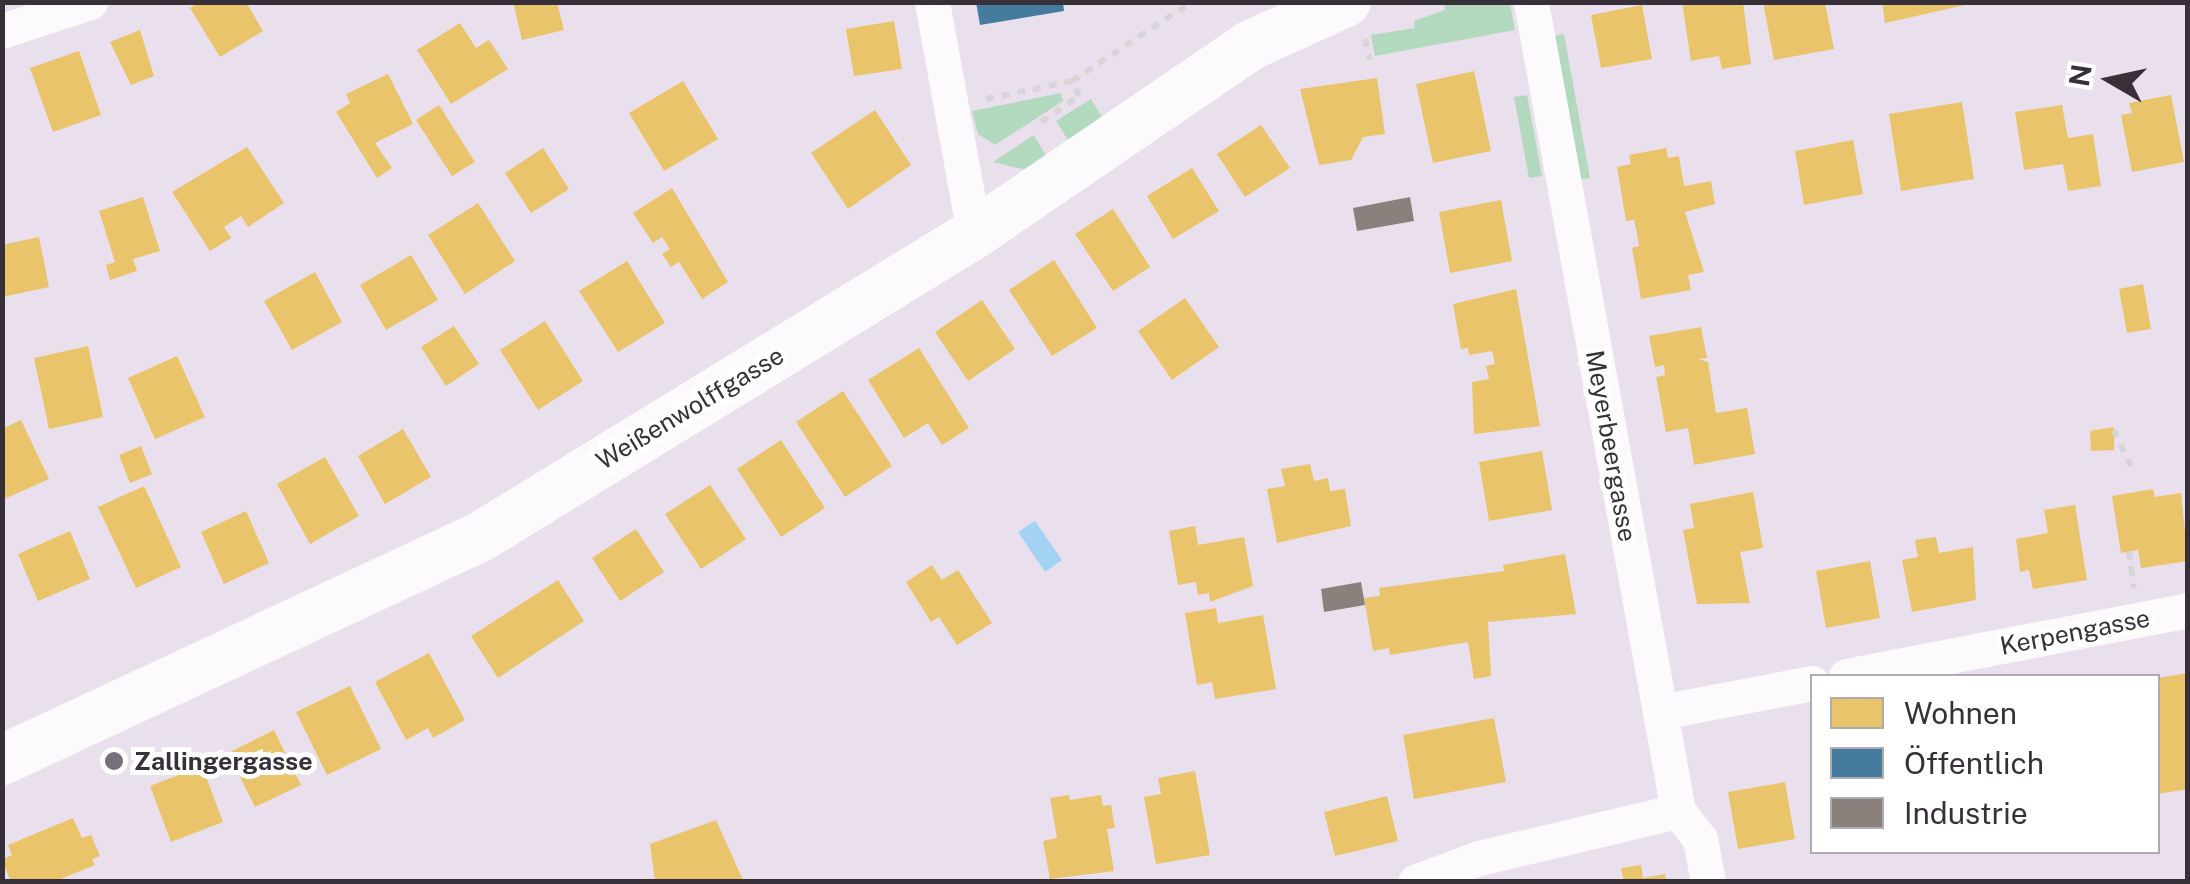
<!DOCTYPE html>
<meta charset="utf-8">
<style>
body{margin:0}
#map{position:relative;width:2190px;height:884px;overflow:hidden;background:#eae0ed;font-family:"Public Sans",sans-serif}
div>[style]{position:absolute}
.green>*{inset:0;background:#b3d9be}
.water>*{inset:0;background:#a2d3f3}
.homes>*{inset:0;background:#e9c46a}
.public>*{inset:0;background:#457b9d}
.industry>*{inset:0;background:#8a817c}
.path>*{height:6px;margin-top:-3px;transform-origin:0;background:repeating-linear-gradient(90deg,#d8d5d9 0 8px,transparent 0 16px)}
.street>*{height:35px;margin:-17.5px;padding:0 17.5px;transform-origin:17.5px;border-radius:17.5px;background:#fcfafc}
.secondary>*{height:50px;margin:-25px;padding:0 25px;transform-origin:25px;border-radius:25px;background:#fcfafc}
.dots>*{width:28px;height:28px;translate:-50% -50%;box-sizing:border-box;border:5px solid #fff;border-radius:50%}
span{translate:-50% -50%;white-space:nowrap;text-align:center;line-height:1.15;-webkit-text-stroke:10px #fff;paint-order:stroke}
.street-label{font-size:25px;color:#373039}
.poi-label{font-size:25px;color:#373039;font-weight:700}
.left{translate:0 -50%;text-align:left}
.frame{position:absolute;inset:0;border:5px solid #373039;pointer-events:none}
.legend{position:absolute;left:1810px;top:674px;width:350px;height:180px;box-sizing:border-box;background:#fff;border:2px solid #afacb0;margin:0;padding:12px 18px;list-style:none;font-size:30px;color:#373039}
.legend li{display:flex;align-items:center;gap:20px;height:50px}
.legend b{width:50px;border:2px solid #afacb0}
.north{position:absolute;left:2060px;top:30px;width:100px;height:100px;-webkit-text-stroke:8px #fff;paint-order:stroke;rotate:279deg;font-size:28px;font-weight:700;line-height:40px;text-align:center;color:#373039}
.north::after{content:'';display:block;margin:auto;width:35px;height:45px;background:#373039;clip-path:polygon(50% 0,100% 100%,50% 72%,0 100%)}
</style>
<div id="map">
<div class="green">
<div style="clip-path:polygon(1444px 3px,1510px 3px,1515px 30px,1375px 56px,1371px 35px,1415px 28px,1414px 21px,1445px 10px)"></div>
<div style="clip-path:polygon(1564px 34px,1590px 178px,1579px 180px,1553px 36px)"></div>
<div style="clip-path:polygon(1061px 93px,1063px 101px,995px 145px,978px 134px,972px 111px)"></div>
<div style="clip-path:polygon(1527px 95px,1542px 176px,1529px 178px,1514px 97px)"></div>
<div style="clip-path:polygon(1091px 99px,1106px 124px,1071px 145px,1056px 121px)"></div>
<div style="clip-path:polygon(1034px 135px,1049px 161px,1027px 170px,993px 162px)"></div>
</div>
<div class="water">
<div style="clip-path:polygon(1035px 521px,1062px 560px,1045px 572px,1018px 532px)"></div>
</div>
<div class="homes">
<div style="clip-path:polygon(199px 2px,246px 2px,263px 31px,220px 57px,190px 8px)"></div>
<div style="clip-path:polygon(513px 2px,557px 2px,564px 30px,522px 40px)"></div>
<div style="clip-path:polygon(1682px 2px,1743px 2px,1751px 64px,1722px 69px,1719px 56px,1691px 61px)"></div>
<div style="clip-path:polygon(1763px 2px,1825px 2px,1834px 49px,1774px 60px)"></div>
<div style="clip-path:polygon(1882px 2px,1965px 2px,1965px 5px,1885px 23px)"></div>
<div style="clip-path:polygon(1642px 5px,1652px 59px,1601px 68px,1591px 15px)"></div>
<div style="clip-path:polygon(894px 21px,902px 69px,854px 76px,846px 29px)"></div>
<div style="clip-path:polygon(460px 23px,476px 48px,489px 40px,508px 69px,451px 104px,417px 50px)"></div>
<div style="clip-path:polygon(140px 30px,154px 76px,131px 85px,110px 42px)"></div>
<div style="clip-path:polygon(79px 51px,101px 115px,53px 132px,30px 68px)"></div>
<div style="clip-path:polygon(1474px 71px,1491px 151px,1433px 163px,1416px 84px)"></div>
<div style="clip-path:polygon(388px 74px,413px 124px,375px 143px,392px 168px,377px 178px,336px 112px,350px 103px,346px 94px)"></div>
<div style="clip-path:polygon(1377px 78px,1385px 134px,1363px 137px,1351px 160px,1319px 165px,1300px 89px)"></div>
<div style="clip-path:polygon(683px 81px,718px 139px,664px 171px,629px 113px)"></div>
<div style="clip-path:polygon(2171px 95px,2184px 162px,2132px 172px,2121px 115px,2132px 113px,2129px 103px)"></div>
<div style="clip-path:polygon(1962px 102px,1974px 179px,1901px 191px,1889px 114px)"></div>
<div style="clip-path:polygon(439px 105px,475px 162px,452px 176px,416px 120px)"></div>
<div style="clip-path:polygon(2062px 105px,2068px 138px,2093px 134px,2101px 186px,2068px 191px,2063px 164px,2024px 170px,2015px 112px)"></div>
<div style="clip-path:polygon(875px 110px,911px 165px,848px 209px,811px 153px)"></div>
<div style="clip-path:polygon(1261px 125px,1290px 168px,1245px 197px,1217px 154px)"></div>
<div style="clip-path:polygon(1853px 140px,1863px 194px,1804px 205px,1795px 151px)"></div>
<div style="clip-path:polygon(247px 147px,284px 203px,248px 227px,241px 216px,224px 227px,231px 238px,210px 251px,172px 192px)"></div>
<div style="clip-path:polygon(543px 148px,569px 189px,531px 213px,505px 173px)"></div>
<div style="clip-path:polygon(1666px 148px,1668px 158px,1679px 156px,1684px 186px,1711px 181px,1715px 204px,1685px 212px,1704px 272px,1688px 275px,1691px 290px,1641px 299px,1632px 248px,1639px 246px,1637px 233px,1634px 220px,1626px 221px,1617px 167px,1631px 164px,1629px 155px)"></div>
<div style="clip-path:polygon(1192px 168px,1219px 211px,1173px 239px,1147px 196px)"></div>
<div style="clip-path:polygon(672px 188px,728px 282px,702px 299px,679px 262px,671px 267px,662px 254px,670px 249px,662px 237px,653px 243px,633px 213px)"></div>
<div style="clip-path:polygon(143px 197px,160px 251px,133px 259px,137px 271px,110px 280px,106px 265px,115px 262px,99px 211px)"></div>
<div style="clip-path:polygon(1501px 200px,1512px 261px,1450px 273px,1439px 212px)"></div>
<div style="clip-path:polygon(478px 203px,515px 261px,465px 294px,428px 235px)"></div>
<div style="clip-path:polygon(1113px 209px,1150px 267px,1113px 291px,1075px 234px)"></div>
<div style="clip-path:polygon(39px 237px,49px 287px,2px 297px,2px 245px)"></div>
<div style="clip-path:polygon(411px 255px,438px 300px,386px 330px,360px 285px)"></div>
<div style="clip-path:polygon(1054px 260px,1097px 328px,1052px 356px,1009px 290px)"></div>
<div style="clip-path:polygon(627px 261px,665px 323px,618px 352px,579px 291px)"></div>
<div style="clip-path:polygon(315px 272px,342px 322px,292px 350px,264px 301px)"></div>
<div style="clip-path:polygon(2143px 284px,2151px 329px,2127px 333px,2119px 289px)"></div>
<div style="clip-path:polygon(1516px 289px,1540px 426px,1474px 434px,1472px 382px,1489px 379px,1486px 366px,1495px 364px,1492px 351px,1469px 355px,1468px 348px,1461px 349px,1453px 304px)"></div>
<div style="clip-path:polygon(1185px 298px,1219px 347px,1172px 380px,1138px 331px)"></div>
<div style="clip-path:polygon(982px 300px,1015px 349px,968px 381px,935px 332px)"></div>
<div style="clip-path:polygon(545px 321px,583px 381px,538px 410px,500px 350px)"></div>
<div style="clip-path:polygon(454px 326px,479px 364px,446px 386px,421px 347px)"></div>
<div style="clip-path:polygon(1701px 327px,1707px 358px,1699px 359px,1708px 362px,1716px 413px,1747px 408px,1755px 454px,1694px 465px,1688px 428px,1666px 432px,1656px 377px,1665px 375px,1664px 365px,1655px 367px,1649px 336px)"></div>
<div style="clip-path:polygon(88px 346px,103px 417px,49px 429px,34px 358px)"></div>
<div style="clip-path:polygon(919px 348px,969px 428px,942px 445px,928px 423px,904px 438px,868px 380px)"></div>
<div style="clip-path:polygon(177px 356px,205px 417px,155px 439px,128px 378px)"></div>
<div style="clip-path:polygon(843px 391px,892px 466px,845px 497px,796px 422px)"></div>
<div style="clip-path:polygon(21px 420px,49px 479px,2px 500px,2px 429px)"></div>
<div style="clip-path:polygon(2114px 427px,2114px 450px,2091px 451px,2090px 431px)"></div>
<div style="clip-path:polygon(403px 429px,431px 477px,385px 504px,358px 456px)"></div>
<div style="clip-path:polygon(781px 440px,825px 508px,781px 537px,737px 469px)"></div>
<div style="clip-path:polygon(141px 446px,152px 474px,130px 483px,119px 455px)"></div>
<div style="clip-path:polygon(1542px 451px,1552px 510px,1489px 521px,1479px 462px)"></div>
<div style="clip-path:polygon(325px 457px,359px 516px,310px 544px,277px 484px)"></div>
<div style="clip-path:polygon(1310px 464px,1314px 481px,1328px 478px,1330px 491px,1345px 489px,1351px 526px,1277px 543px,1267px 489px,1285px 486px,1281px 469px)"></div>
<div style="clip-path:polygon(710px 485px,746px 539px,701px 569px,665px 514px)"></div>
<div style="clip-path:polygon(144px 486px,181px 567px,136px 588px,98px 507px)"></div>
<div style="clip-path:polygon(2153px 489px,2155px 497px,2181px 493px,2188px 561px,2141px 568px,2138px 550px,2121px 553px,2112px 496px)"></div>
<div style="clip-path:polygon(1753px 492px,1763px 548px,1740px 552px,1750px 603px,1697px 604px,1683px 530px,1694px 528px,1690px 504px)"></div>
<div style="clip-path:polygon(2075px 505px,2087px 580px,2033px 589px,2029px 570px,2020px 572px,2016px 539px,2048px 533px,2044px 510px)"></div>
<div style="clip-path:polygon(246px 511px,269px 563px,224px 584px,201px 532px)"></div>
<div style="clip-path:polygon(1195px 526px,1198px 545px,1244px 537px,1253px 586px,1210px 602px,1209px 593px,1198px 595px,1196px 582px,1178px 585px,1169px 531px)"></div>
<div style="clip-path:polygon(636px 529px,664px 572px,620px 601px,592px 558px)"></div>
<div style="clip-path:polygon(70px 531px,90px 579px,38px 601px,18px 554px)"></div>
<div style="clip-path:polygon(1936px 537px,1939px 553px,1973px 547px,1976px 600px,1912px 612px,1902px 560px,1918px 557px,1915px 540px)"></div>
<div style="clip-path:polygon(1565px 554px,1576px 614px,1488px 622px,1491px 676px,1474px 679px,1468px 642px,1390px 655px,1389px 648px,1373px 651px,1364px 598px,1380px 596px,1379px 588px,1504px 571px,1503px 565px)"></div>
<div style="clip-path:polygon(1870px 561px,1880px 618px,1826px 628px,1816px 571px)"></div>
<div style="clip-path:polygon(932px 565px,942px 580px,958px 570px,992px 623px,957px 645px,939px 617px,931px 622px,906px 582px)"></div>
<div style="clip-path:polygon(558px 580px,584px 621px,498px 678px,471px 636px)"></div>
<div style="clip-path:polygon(1216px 608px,1218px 623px,1263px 615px,1276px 689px,1215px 699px,1212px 682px,1197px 685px,1185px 613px)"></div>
<div style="clip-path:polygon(429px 653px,465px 720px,433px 738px,428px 728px,406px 740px,375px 682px)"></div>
<div style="clip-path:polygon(2188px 673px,2188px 789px,2158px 794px,2158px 678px)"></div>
<div style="clip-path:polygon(350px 686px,381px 749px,327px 775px,296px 712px)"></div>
<div style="clip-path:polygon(1494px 718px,1506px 782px,1414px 799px,1403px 735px)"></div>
<div style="clip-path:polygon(274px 730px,301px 785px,255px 807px,228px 753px)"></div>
<div style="clip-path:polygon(202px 766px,223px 822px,171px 842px,150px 786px)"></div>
<div style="clip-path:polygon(1195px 771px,1210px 855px,1156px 864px,1144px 797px,1161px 794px,1158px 778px)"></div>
<div style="clip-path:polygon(1785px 782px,1795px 839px,1738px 849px,1728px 792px)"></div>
<div style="clip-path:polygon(1069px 795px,1070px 800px,1101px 795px,1103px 806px,1111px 805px,1115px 828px,1107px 829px,1114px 871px,1050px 879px,1043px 841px,1057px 838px,1050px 798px)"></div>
<div style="clip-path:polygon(1387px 796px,1398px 841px,1335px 856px,1324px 812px)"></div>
<div style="clip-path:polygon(73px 818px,82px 838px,91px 835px,100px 856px,92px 859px,95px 865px,53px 882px,11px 882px,2px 860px,12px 855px,8px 845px)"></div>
<div style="clip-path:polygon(716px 820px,744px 882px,655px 882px,650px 844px)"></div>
<div style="clip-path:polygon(1641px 865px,1643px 878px,1665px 874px,1666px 882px,1624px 882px,1621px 868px)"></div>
</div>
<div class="public">
<div style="clip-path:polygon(976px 2px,1063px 2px,1064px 11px,980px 25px)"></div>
</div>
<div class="industry">
<div style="clip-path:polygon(1410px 197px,1414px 221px,1357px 231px,1353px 208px)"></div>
<div style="clip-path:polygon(1361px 582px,1365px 605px,1324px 612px,1321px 589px)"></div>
</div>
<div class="path">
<div style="left:1365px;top:39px;width:22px;rotate:77deg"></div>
<div style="left:986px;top:99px;width:88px;rotate:-11.8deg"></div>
<div style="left:1041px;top:122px;width:46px;rotate:-34.4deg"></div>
<div style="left:1079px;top:96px;width:17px;rotate:-115deg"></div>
<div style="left:1072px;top:81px;width:144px;rotate:-33.4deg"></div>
<div style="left:2114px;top:430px;width:47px;rotate:65.1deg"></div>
<div style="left:2132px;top:574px;width:22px;rotate:-98deg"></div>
<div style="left:2129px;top:552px;width:36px;rotate:82deg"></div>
</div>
<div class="street">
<div style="left:932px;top:2px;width:236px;rotate:79.7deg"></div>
<div style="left:1531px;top:2px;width:822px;rotate:79.7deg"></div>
<div style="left:1678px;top:811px;width:36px;rotate:52deg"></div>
<div style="left:1700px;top:839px;width:44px;rotate:79.5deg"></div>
<div style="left:2px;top:31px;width:93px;rotate:-18.2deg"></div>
<div style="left:1846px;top:676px;width:348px;rotate:-10.9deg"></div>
<div style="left:1660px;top:712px;width:155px;rotate:-10.8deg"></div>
<div style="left:1415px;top:882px;width:68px;rotate:-20.6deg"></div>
<div style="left:1479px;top:858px;width:204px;rotate:-13.3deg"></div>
</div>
<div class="secondary">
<div style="left:2px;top:760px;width:527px;rotate:-25.01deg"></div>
<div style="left:480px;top:537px;width:580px;rotate:-31.52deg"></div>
<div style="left:974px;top:234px;width:335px;rotate:-34.3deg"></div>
<div style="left:1251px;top:45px;width:104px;rotate:-24.4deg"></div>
</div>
<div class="dots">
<div style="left:114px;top:761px;background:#766e78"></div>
</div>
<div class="street-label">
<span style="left:690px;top:408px;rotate:-31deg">Weißenwolffgasse</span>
<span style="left:1611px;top:446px;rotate:80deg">Meyerbeergasse</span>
<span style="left:2075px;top:632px;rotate:-11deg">Kerpengasse</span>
</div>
<div class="poi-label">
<span class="left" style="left:134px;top:761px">Zallingergasse</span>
</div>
<div class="frame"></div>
<ul class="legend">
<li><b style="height:28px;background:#e9c46a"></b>Wohnen</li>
<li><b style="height:28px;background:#457b9d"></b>Öffentlich</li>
<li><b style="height:28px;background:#8a817c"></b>Industrie</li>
</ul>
<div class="north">N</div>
</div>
